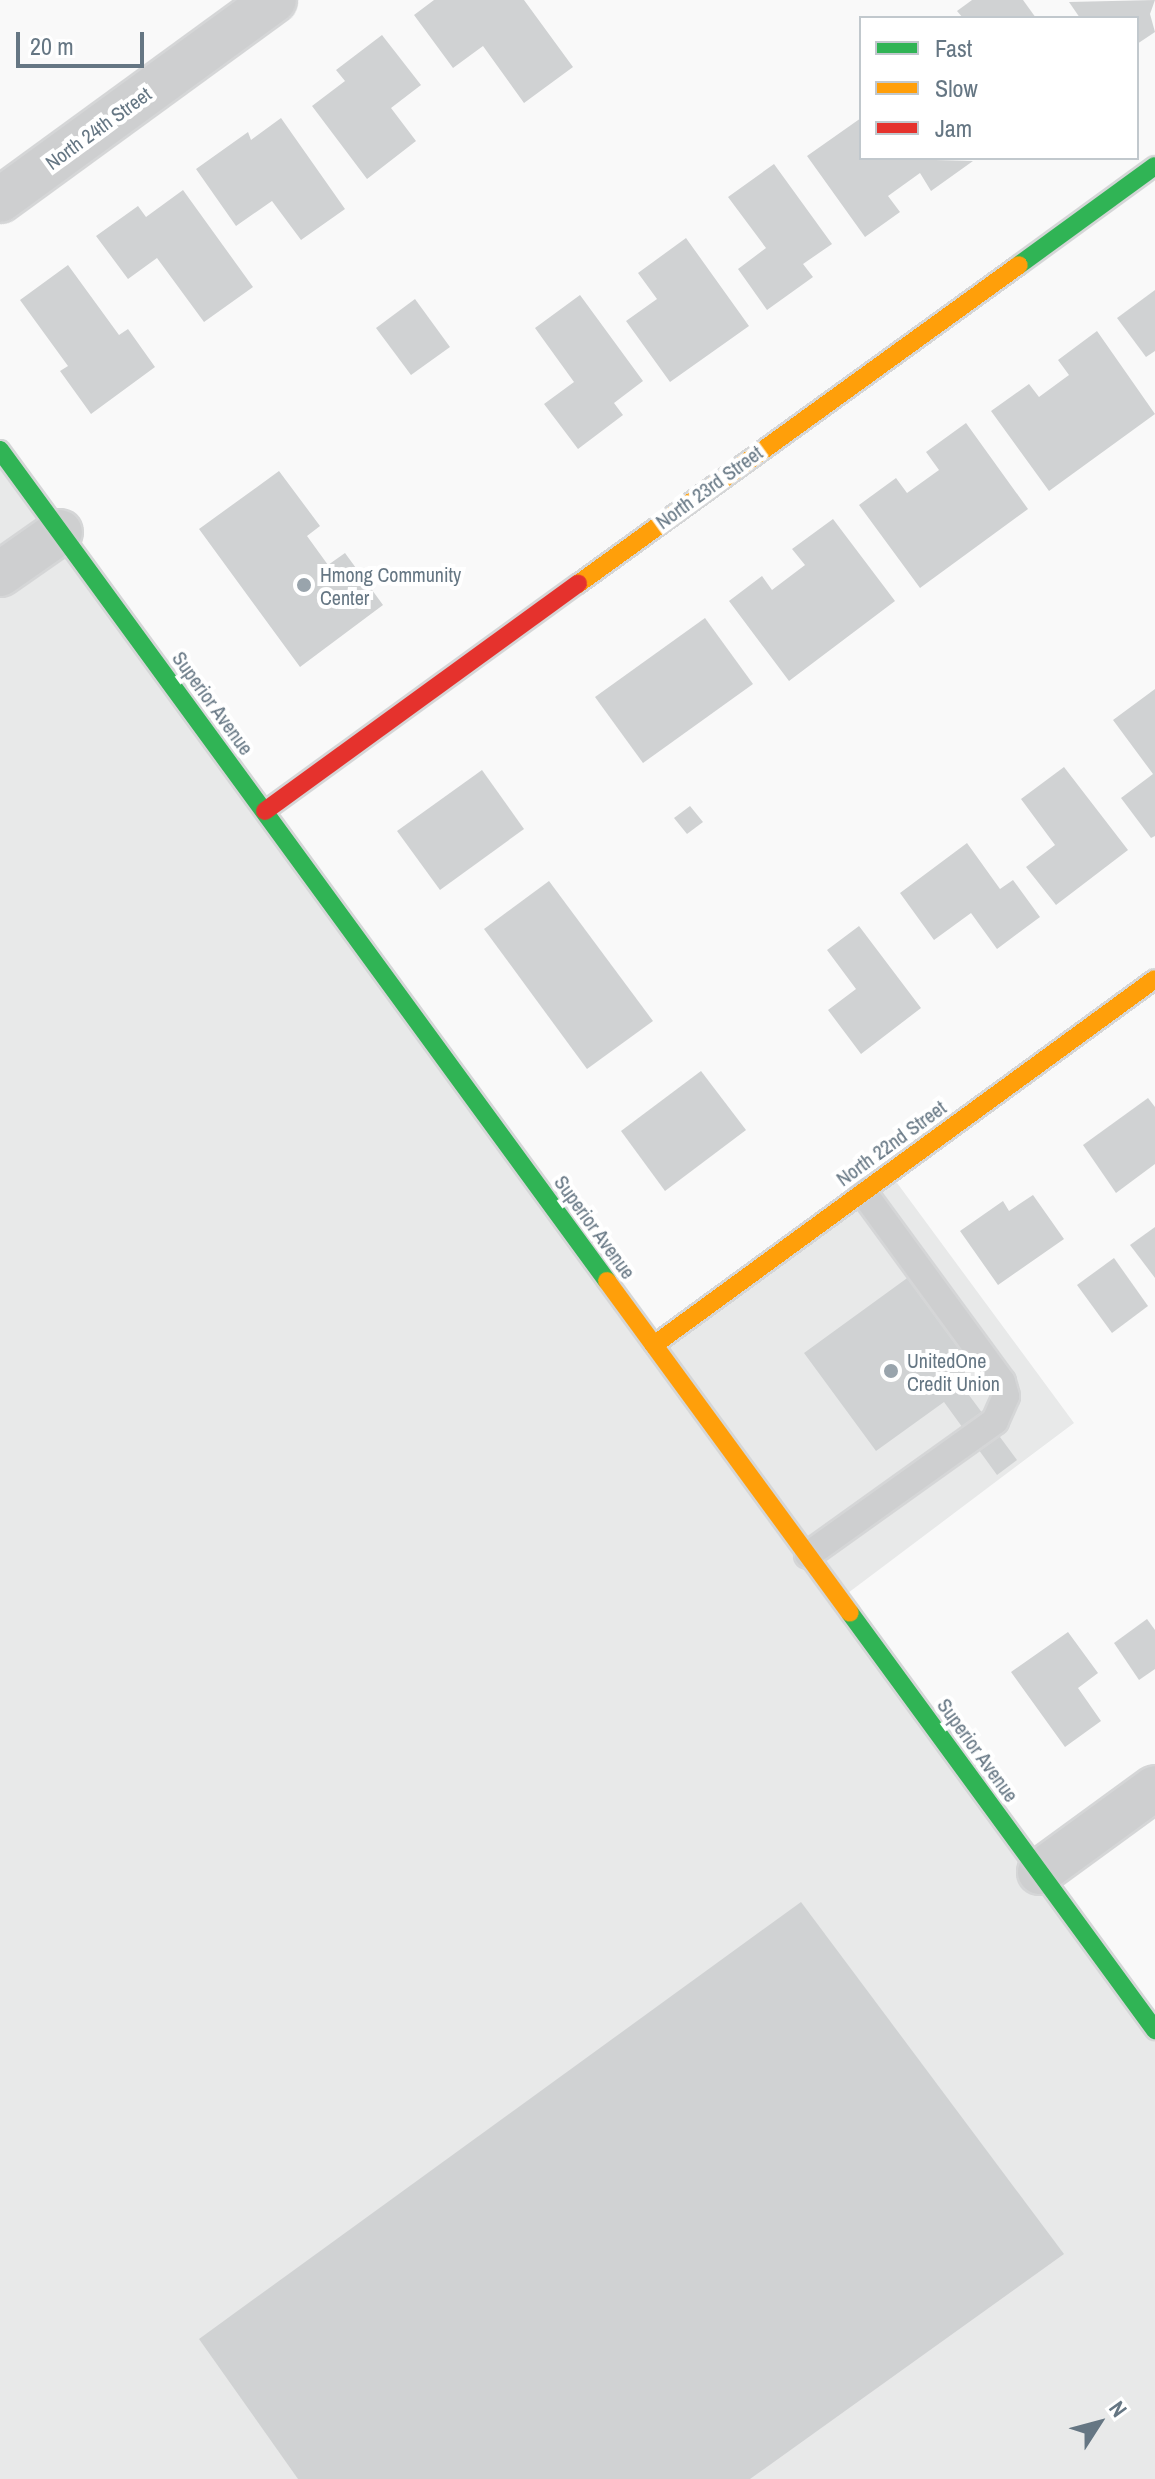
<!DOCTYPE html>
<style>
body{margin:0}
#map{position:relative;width:1155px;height:2479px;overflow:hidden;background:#f9f9f9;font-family:"Archivo Narrow",sans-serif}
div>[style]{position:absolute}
.built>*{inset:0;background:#e8e9e9}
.building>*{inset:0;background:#d0d2d3}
.roads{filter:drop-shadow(2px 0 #d5d6d7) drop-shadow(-2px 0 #d5d6d7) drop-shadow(0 2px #d5d6d7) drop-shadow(0 -2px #d5d6d7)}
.lane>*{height:26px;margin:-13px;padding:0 13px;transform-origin:13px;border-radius:13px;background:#cecfd0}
.street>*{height:44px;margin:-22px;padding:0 22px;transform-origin:22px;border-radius:22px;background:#cecfd0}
.fast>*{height:18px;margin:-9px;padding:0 9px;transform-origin:9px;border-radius:9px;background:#30b455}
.slow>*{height:18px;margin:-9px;padding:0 9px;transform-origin:9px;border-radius:9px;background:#ff9f0a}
.jam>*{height:18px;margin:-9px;padding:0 9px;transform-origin:9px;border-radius:9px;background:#e5322d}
.dots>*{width:22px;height:22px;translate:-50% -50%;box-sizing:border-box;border:4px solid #fff;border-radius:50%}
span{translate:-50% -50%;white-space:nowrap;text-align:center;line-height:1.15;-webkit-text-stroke:8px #fff;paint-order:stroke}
.street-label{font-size:20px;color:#657683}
.poi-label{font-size:20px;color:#657683}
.left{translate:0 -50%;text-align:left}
.legend{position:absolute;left:859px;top:16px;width:280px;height:144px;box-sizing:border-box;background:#fff;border:2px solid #c1c8cd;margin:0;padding:10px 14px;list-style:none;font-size:24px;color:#657683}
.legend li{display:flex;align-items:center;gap:16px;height:40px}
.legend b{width:40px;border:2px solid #c1c8cd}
.north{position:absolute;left:1059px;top:2383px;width:80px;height:80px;-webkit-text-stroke:6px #fff;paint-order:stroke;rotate:54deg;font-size:22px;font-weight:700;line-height:32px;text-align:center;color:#657683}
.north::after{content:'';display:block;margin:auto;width:28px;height:36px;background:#657683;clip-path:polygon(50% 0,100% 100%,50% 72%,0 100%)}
.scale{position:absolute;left:16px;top:32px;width:128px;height:36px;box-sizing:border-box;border:4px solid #657683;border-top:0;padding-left:10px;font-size:24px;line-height:28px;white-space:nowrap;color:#657683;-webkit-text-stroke:6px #fff;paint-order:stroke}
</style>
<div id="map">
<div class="built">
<div style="clip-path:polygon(0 450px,654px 1345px,889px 1172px,1074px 1423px,840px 1599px,1155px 2030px,1155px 2479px,0 2479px)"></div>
</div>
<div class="building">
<div style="clip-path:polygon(434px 0,524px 0,573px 67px,524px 103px,483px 46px,453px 68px,414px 15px)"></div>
<div style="clip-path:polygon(972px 0,1023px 0,1036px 18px,963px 18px,957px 11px)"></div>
<div style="clip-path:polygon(1155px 0,1150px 14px,1155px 32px,1137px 44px,1137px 18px,1080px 18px,1069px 2px)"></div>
<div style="clip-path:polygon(382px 35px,421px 85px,391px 108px,416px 141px,367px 179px,312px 106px,345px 81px,336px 70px)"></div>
<div style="clip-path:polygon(281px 118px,345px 209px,301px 240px,272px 201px,236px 226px,196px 169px,248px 132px,251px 140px)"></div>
<div style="clip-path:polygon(861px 118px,861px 158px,973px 161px,931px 191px,920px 173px,888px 196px,900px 212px,865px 237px,807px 156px)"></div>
<div style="clip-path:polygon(774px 164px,832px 244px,803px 264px,813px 277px,767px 310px,738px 269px,766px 248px,728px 197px)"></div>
<div style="clip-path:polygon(183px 190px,253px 287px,204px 322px,157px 258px,128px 279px,96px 236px,138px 206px,146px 217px)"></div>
<div style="clip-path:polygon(686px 238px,749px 326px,670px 382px,626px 321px,657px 299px,638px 273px)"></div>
<div style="clip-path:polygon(68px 265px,119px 335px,128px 329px,155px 367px,91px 414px,60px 371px,68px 366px,20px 300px)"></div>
<div style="clip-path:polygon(1155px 290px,1155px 351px,1146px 357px,1117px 318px)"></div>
<div style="clip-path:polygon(580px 295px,643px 381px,614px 403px,623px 415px,578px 449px,544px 404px,574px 382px,535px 328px)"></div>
<div style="clip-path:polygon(415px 299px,450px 347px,411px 375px,376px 328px)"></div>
<div style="clip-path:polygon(1097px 331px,1155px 414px,1049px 491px,991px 411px,1029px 384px,1039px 397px,1069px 375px,1058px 360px)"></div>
<div style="clip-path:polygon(966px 423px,1028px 509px,920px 588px,859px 505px,896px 478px,907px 493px,939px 470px,926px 452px)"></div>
<div style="clip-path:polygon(279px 471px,320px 526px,307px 536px,328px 565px,345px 553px,383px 605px,300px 667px,199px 529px)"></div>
<div style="clip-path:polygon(833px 519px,895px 601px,789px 681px,729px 601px,762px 576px,772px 590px,805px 565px,792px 549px)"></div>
<div style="clip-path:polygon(705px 618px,753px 684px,643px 763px,595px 697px)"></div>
<div style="clip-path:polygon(1155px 689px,1155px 836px,1151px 838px,1121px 798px,1153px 774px,1113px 720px)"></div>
<div style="clip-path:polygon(1064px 767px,1128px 850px,1056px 905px,1026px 867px,1055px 845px,1021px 799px)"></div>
<div style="clip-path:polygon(482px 770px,524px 829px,440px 890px,397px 831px)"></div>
<div style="clip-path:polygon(690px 806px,703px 822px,687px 834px,674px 818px)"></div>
<div style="clip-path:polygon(967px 843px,1000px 889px,1013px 880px,1040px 917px,997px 949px,971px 913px,934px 940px,900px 893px)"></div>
<div style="clip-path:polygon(549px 881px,653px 1021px,587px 1069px,484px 929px)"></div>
<div style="clip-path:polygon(859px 926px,921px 1008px,861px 1054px,828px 1010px,856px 989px,827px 950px)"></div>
<div style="clip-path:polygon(701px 1071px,746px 1130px,665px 1191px,621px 1131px)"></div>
<div style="clip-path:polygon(1148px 1098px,1155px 1107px,1155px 1164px,1116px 1193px,1083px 1145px)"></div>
<div style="clip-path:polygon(1033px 1195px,1064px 1239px,998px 1285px,960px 1231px,1003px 1201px,1009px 1211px)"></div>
<div style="clip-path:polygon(1155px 1227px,1155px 1278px,1130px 1245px)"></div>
<div style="clip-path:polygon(1114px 1258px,1148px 1306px,1112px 1333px,1077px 1285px)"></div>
<div style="clip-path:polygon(910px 1276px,967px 1355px,963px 1387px,1017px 1460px,997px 1475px,944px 1402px,876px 1451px,804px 1353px)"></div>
<div style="clip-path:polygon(1147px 1619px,1155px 1630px,1155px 1669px,1139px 1680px,1114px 1643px)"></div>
<div style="clip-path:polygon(1068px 1632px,1098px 1673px,1078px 1688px,1101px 1721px,1065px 1747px,1011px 1672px)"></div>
<div style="clip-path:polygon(801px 1902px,1064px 2254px,750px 2479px,298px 2479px,199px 2339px)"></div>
</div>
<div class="roads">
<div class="lane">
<div style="left:808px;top:1555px;width:230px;rotate:-35.6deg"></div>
<div style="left:995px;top:1421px;width:27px;rotate:-66deg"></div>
<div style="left:1006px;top:1396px;width:15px;rotate:-106deg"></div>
<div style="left:1002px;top:1382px;width:237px;rotate:-126.2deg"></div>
</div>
<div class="street">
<div style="left:0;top:200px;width:339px;rotate:-36.1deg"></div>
<div style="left:0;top:574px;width:73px;rotate:-35deg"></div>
<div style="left:1040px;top:1872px;width:142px;rotate:-36.1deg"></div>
</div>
<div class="fast">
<div style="left:1019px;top:265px;width:168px;rotate:-36.1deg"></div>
<div style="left:0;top:450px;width:1029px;rotate:53.85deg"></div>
<div style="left:850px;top:1613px;width:517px;rotate:53.82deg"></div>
</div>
<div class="slow">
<div style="left:578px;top:584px;width:544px;rotate:-35.88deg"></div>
<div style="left:607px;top:1281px;width:411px;rotate:53.8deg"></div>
<div style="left:654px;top:1345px;width:620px;rotate:-36.15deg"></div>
</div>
<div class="jam">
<div style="left:265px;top:811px;width:387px;rotate:-36deg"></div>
</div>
</div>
<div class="dots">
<div style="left:304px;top:585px;background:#99a4ac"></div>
<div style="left:891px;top:1371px;background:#99a4ac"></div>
</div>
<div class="street-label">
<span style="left:98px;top:128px;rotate:-36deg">North 24th Street</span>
<span style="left:709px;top:487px;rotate:-36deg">North 23rd Street</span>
<span style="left:213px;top:703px;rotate:54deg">Superior Avenue</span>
<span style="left:891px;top:1143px;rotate:-36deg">North 22nd Street</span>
<span style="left:595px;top:1227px;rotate:54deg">Superior Avenue</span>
<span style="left:978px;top:1750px;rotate:54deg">Superior Avenue</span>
</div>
<div class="poi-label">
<span class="left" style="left:320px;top:586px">Hmong Community<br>Center</span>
<span class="left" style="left:907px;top:1372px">UnitedOne<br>Credit Union</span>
</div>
<ul class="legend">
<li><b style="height:10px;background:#30b455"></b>Fast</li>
<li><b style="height:10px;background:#ff9f0a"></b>Slow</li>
<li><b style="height:10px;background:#e5322d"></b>Jam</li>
</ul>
<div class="north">N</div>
<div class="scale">20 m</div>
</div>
